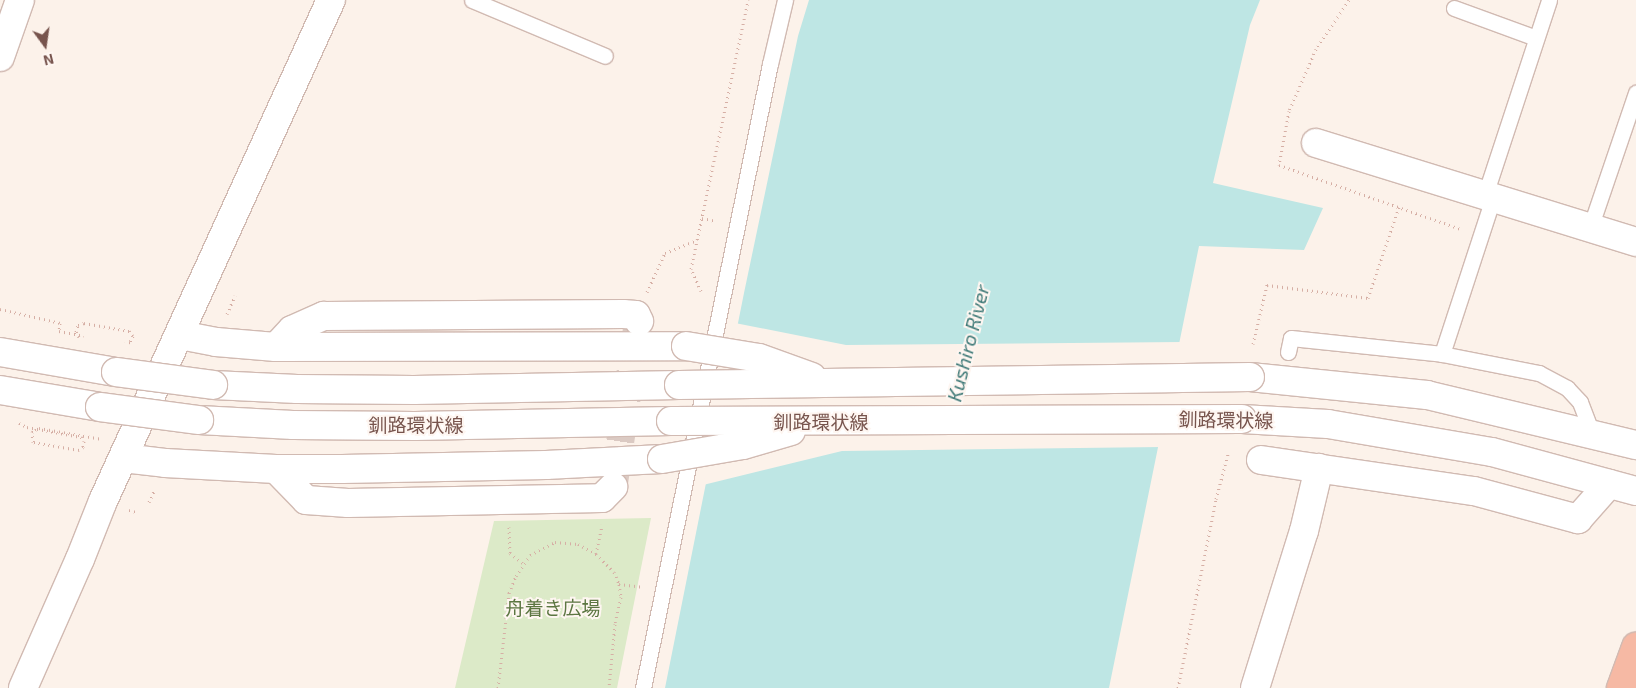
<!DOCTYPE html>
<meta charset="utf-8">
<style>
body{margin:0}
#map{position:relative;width:1636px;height:688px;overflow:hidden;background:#fcf2ea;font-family:"Exo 2","Noto Sans JP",sans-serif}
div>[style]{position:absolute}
.green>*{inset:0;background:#dceac8}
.water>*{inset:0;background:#bee6e4}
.pier>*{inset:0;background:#fcf2ea}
.minor-tunnel>*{height:28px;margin-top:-14px;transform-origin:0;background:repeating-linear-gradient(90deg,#dbcac3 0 28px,transparent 0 42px)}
.path>*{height:3px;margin-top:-1.5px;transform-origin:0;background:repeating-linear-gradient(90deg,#d6afa5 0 1px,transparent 0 5px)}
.roads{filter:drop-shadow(1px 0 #d1bab2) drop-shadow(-1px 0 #d1bab2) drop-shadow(0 1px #d1bab2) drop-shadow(0 -1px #d1bab2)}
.service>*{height:15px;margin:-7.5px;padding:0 7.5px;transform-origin:7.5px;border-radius:7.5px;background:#fff}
.minor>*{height:28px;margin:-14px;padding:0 14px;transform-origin:14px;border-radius:14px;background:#fff}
.tertiary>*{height:28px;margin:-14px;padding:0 14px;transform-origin:14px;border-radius:14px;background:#fff}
.trunk>*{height:28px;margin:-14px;padding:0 14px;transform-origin:14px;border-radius:14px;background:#f6b9a4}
.bridges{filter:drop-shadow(1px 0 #d1bab2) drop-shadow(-1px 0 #d1bab2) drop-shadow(0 1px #d1bab2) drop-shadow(0 -1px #d1bab2)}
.tertiary-bridge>*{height:28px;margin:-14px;padding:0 14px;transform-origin:14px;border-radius:14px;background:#fff}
span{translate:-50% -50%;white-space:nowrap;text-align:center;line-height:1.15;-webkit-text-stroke:4px #fef6f1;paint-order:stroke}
.street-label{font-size:19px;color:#77544d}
.park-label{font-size:19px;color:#5c7642}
.water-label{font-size:20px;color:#417b79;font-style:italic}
.north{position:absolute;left:20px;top:20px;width:50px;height:50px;-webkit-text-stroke:4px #fef6f1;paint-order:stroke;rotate:166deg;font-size:14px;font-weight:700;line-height:20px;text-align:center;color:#77544d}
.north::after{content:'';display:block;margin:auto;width:18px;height:22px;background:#77544d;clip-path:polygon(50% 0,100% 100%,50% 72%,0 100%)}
</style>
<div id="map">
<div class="green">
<div style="clip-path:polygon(651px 518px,617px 688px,455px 688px,494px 521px)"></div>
</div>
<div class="water">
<div style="clip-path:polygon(809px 0,1260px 0,1250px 25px,1213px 183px,1323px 208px,1304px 250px,1199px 246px,1109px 688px,665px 688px,744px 293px,798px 36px)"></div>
</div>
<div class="pier">
<div style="clip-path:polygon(735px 323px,846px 345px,1182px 342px,1161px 447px,842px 451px,703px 485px)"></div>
</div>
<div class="minor-tunnel">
<div style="left:614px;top:483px;width:162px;rotate:-81.5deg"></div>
</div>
<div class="path">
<div style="left:1349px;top:0;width:59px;rotate:124deg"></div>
<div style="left:1316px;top:49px;width:68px;rotate:113.5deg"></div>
<div style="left:1289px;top:111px;width:55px;rotate:100.5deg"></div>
<div style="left:1279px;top:165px;width:193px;rotate:19.4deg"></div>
<div style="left:702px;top:218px;width:14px;rotate:12deg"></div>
<div style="left:701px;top:291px;width:24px;rotate:-114deg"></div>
<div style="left:691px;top:269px;width:275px;rotate:-78deg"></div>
<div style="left:647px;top:292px;width:43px;rotate:-65.2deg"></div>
<div style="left:665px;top:253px;width:35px;rotate:-22deg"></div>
<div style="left:0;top:309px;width:62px;rotate:13.1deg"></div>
<div style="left:60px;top:323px;width:8px;rotate:97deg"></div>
<div style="left:227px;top:314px;width:20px;rotate:-66deg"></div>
<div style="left:59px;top:331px;width:25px;rotate:11deg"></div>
<div style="left:79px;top:337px;width:6px;rotate:-121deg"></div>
<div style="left:76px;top:332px;width:7px;rotate:-74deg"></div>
<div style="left:78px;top:325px;width:6px;rotate:-18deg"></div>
<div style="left:84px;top:323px;width:46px;rotate:10.1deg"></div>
<div style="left:129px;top:331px;width:6px;rotate:51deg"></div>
<div style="left:133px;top:336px;width:7px;rotate:117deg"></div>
<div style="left:130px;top:342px;width:5px;rotate:169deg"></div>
<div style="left:1253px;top:344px;width:61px;rotate:-76.7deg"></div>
<div style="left:1267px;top:285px;width:102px;rotate:7.3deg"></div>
<div style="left:1368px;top:298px;width:96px;rotate:-71.2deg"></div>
<div style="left:19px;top:423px;width:9px;rotate:27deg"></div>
<div style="left:27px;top:427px;width:55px;rotate:10.5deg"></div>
<div style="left:81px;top:437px;width:5px;rotate:53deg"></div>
<div style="left:84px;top:441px;width:6px;rotate:99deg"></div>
<div style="left:83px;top:447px;width:5px;rotate:143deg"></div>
<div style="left:79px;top:450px;width:47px;rotate:-170.1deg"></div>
<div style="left:33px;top:442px;width:10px;rotate:-96deg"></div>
<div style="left:32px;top:432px;width:4px;rotate:-34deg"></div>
<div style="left:35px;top:430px;width:4px;rotate:-27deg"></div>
<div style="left:39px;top:428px;width:64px;rotate:9.9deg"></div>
<div style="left:149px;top:502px;width:14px;rotate:-65deg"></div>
<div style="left:129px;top:510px;width:7px;rotate:16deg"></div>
<div style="left:509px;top:527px;width:26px;rotate:88deg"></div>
<div style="left:510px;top:553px;width:18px;rotate:38deg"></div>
<div style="left:596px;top:554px;width:30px;rotate:-78deg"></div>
<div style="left:619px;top:584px;width:23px;rotate:7deg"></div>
<div style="left:498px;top:688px;width:96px;rotate:-83.4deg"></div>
<div style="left:509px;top:593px;width:18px;rotate:-68deg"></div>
<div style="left:516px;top:576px;width:25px;rotate:-56deg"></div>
<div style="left:530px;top:555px;width:28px;rotate:-27deg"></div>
<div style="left:555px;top:542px;width:23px;rotate:5deg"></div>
<div style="left:578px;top:544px;width:21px;rotate:29deg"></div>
<div style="left:596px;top:554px;width:25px;rotate:45deg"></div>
<div style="left:614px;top:572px;width:13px;rotate:67deg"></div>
<div style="left:619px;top:584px;width:13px;rotate:81deg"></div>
<div style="left:621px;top:597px;width:28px;rotate:103deg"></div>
<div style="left:615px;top:624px;width:64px;rotate:95.4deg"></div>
<div style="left:1178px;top:688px;width:193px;rotate:-78.6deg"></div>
<div style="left:1216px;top:499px;width:47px;rotate:-75.1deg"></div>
</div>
<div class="roads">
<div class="service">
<div style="left:472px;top:0;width:144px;rotate:22.8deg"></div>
<div style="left:1454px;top:8px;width:87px;rotate:20.1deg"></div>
<div style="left:1485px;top:195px;width:205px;rotate:-71.8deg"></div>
<div style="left:1590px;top:228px;width:143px;rotate:-71.2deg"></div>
<div style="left:1288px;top:352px;width:14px;rotate:-78deg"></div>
<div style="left:1291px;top:338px;width:152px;rotate:6deg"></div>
<div style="left:1442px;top:354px;width:99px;rotate:11.1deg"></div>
<div style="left:1539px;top:373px;width:32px;rotate:28deg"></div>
<div style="left:1567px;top:388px;width:19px;rotate:47deg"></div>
<div style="left:1580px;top:402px;width:34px;rotate:69deg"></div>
<div style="left:1442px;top:354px;width:164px;rotate:-71.9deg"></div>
<div style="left:643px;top:688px;width:637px;rotate:-78.5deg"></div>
<div style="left:770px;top:64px;width:66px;rotate:-76.8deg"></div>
</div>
<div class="minor">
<div style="left:0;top:57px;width:60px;rotate:-70.7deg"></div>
<div style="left:1316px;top:143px;width:335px;rotate:17.2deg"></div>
<div style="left:276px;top:347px;width:23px;rotate:-47deg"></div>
<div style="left:292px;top:330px;width:35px;rotate:-24deg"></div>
<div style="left:324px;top:316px;width:299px;rotate:-0.4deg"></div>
<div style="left:623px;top:314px;width:13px;rotate:4deg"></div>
<div style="left:636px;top:315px;width:7px;rotate:63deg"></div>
<div style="left:1261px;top:460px;width:215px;rotate:8.3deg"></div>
<div style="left:1474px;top:491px;width:108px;rotate:15.1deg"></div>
<div style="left:1578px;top:519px;width:47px;rotate:-48.5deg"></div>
<div style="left:276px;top:469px;width:43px;rotate:45.9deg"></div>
<div style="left:306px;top:500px;width:42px;rotate:4.1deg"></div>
<div style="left:348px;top:503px;width:254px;rotate:-1.1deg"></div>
<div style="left:602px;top:498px;width:16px;rotate:-45deg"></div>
<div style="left:1255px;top:688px;width:164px;rotate:-72.7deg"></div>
<div style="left:1304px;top:531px;width:65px;rotate:-76.6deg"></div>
</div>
<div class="tertiary">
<div style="left:180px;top:335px;width:37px;rotate:11deg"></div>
<div style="left:216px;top:342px;width:60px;rotate:4.8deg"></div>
<div style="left:276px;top:347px;width:410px;rotate:-0.1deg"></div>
<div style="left:0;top:352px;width:118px;rotate:9.8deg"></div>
<div style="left:1250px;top:377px;width:178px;rotate:5.8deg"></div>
<div style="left:1427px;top:395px;width:215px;rotate:13.5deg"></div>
<div style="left:213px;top:385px;width:84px;rotate:2.7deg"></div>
<div style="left:297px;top:389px;width:117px;rotate:0.5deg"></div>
<div style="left:414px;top:390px;width:265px;rotate:-1.1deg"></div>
<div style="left:0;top:390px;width:101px;rotate:9.6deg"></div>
<div style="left:1242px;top:419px;width:86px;rotate:3.3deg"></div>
<div style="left:1328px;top:424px;width:166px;rotate:9.7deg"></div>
<div style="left:1492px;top:452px;width:149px;rotate:15.2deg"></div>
<div style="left:199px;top:420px;width:94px;rotate:3deg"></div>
<div style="left:293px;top:425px;width:122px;rotate:0.5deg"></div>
<div style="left:415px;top:426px;width:256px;rotate:-1.1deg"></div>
<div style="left:123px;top:458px;width:42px;rotate:6.8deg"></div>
<div style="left:165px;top:463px;width:111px;rotate:3.1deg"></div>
<div style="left:276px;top:469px;width:66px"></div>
<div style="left:342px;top:469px;width:204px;rotate:-1.1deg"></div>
<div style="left:546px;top:465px;width:116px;rotate:-3deg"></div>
<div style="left:23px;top:688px;width:141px;rotate:-66.2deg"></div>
<div style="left:80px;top:559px;width:62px;rotate:-68.4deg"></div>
<div style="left:103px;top:501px;width:550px;rotate:-65.53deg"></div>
</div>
<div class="trunk">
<div style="left:1621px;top:688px;width:44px;rotate:-69.9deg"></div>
</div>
</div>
<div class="bridges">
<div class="tertiary-bridge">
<div style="left:686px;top:346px;width:74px;rotate:9.3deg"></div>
<div style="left:759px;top:358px;width:56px;rotate:19.7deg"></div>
<div style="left:116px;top:372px;width:98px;rotate:7.6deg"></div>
<div style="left:679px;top:385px;width:571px;rotate:-0.8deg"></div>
<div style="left:100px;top:407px;width:100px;rotate:7.5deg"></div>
<div style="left:671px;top:421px;width:571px;rotate:-0.2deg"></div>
<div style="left:662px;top:459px;width:82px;rotate:-9.8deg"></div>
<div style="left:743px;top:445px;width:50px;rotate:-16.3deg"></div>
</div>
</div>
<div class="street-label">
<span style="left:1226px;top:420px;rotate:1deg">釧路環状線</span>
<span style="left:821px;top:422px">釧路環状線</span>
<span style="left:416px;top:425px">釧路環状線</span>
</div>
<div class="park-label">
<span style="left:553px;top:608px">舟着き広場</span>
</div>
<div class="water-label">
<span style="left:968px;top:343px;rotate:-76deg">Kushiro River</span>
</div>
<div class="north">N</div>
</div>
